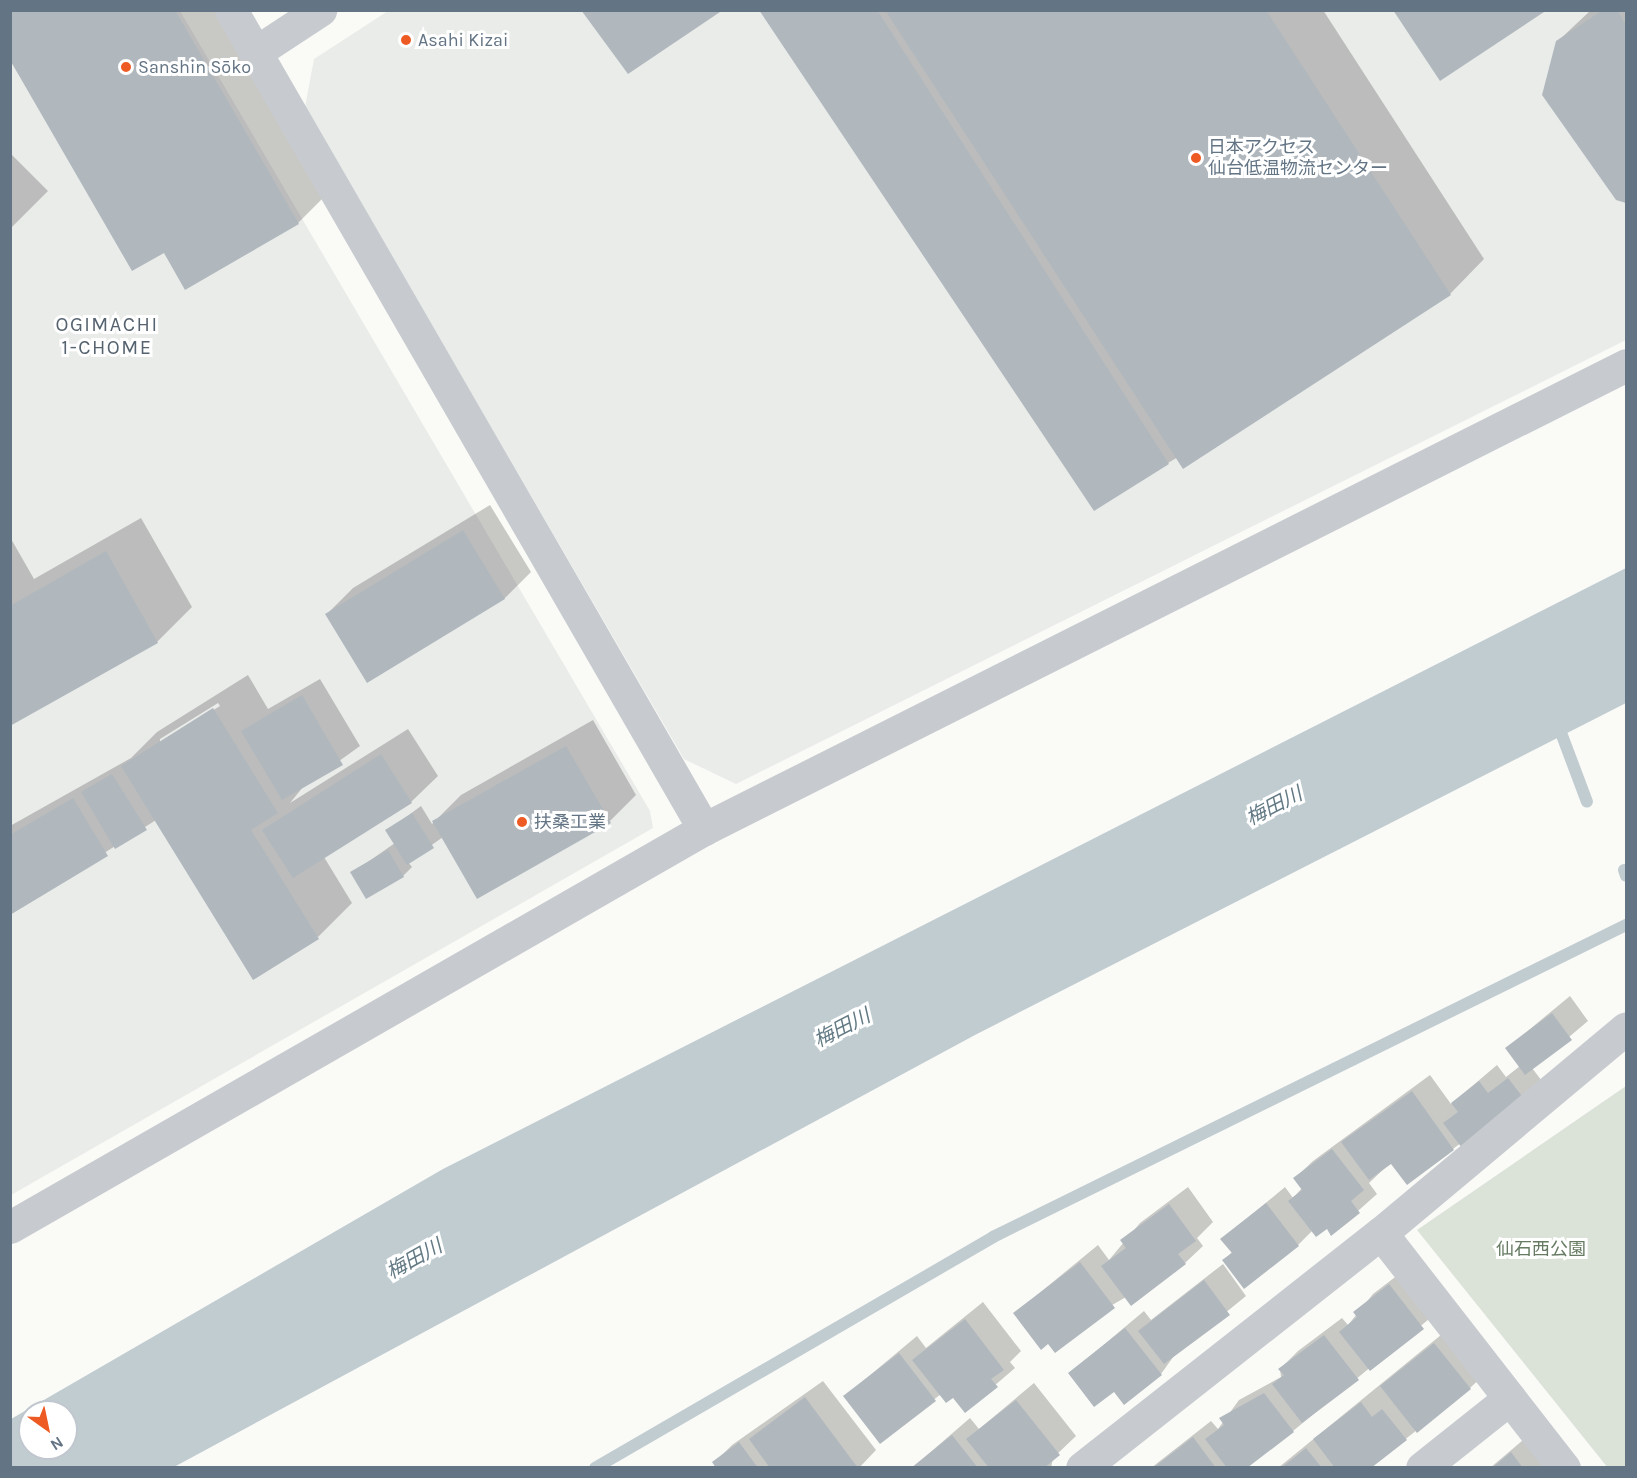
<!DOCTYPE html>
<meta charset="utf-8">
<style>
body{margin:0}
#map{position:relative;width:1637px;height:1478px;overflow:hidden;background:#fafaf7;font-family:Karla,"Noto Sans JP",sans-serif}
div>[style]{position:absolute}
.built>*{inset:0;background:#eaecea}
.green>*{inset:0;background:#dbe2d8}
.water>*{inset:0;background:#c1ccd1}
.shadow>*{inset:0;background:#0003}
.stream>*{height:12px;margin:-6px;padding:0 6px;transform-origin:6px;border-radius:6px;background:#c1ccd1}
.building>*{inset:0;background:#b0b8be}
.minor>*{height:33px;margin:-16.5px;padding:0 16.5px;transform-origin:16.5px;border-radius:16.5px;background:#c7cbcf}
.dots>*{width:16px;height:16px;translate:-50% -50%;box-sizing:border-box;border:3px solid #fff;border-radius:50%}
span{translate:-50% -50%;white-space:nowrap;text-align:center;line-height:1.15;-webkit-text-stroke:6px #fff;paint-order:stroke}
.poi-label{font-size:18px;color:#637484}
.left{translate:0 -50%;text-align:left}
.park-label{font-size:18px;color:#667b62}
.neighbourhood-label{font-size:20px;color:#55626f;letter-spacing:1.5px}
.water-label{font-size:20px;color:#637a85;font-style:italic}
.frame{position:absolute;inset:0;border:12px solid #637484;pointer-events:none}
.north{position:absolute;left:18px;top:1400px;width:60px;height:60px;box-sizing:border-box;background:#fff;border:2px solid #c1c7ce;border-radius:50%;rotate:147deg;font-size:16px;font-weight:700;line-height:24px;text-align:center;color:#637484}
.north::after{content:'';display:block;margin:auto;width:21px;height:27px;background:#ee5a23;clip-path:polygon(50% 0,100% 100%,50% 72%,0 100%)}
</style>
<div id="map">
<div class="built">
<div style="clip-path:polygon(11px 11px,180px 11px,650px 811px,653px 828px,11px 1195px)"></div>
<div style="clip-path:polygon(388px 11px,1626px 11px,1626px 340px,736px 784px,684px 759px,305px 107px,314px 59px)"></div>
</div>
<div class="green">
<div style="clip-path:polygon(1626px 1086px,1626px 1467px,1608px 1468px,1417px 1230px)"></div>
</div>
<div class="water">
<div style="clip-path:polygon(evenodd,1626px 568px,1626px 703px,975px 1035px,174px 1467px,11px 1467px,11px 1419px,443px 1169px,1626px 568px,30px 1412px,66px 1412px,66px 1448px,30px 1448px,30px 1412px)"></div>
</div>
<div class="shadow">
<div style="clip-path:polygon(10px 10px,229px 10px,332px 189px,298px 223px,164px 251px)"></div>
<div style="clip-path:polygon(761px 10px,1323px 10px,1484px 259px,1450px 294px,1168px 463px)"></div>
<div style="clip-path:polygon(1591px 10px,1626px 10px,1626px 201px,1617px 199px,1557px 42px)"></div>
<div style="clip-path:polygon(10px 153px,48px 191px,10px 229px)"></div>
<div style="clip-path:polygon(490px 505px,531px 572px,505px 598px,368px 681px,327px 614px,353px 588px)"></div>
<div style="clip-path:polygon(141px 518px,192px 607px,157px 642px,10px 725px,10px 537px,34px 579px)"></div>
<div style="clip-path:polygon(evenodd,248px 675px,268px 709px,320px 679px,360px 746px,303px 787px,290px 803px,408px 729px,438px 776px,411px 802px,324px 857px,352px 903px,318px 937px,156px 820px,10px 913px,10px 826px,131px 758px,157px 732px,248px 675px,218px 703px,220px 706px,160px 743px,160px 739px,218px 703px)"></div>
<div style="clip-path:polygon(593px 720px,636px 795px,610px 821px,443px 837px,408px 862px,412px 867px,403px 876px,352px 873px,395px 843px,387px 831px,421px 806px,432px 824px,461px 795px)"></div>
<div style="clip-path:polygon(1570px 996px,1588px 1021px,1532px 1068px,1542px 1081px,1453px 1149px,1391px 1162px,1369px 1183px,1377px 1194px,1332px 1234px,1327px 1227px,1313px 1230px,1298px 1245px,1224px 1260px,1232px 1252px,1222px 1239px,1285px 1187px,1293px 1198px,1302px 1188px,1295px 1178px,1313px 1161px,1430px 1075px,1451px 1104px,1497px 1065px,1506px 1077px,1520px 1066px,1507px 1048px)"></div>
<div style="clip-path:polygon(1188px 1187px,1213px 1222px,1197px 1238px,1203px 1246px,1185px 1263px,1048px 1342px,1015px 1313px,1098px 1245px,1109px 1260px,1140px 1223px)"></div>
<div style="clip-path:polygon(1223px 1264px,1246px 1296px,1176px 1353px,1161px 1374px,1114px 1390px,1070px 1373px,1144px 1311px,1151px 1320px)"></div>
<div style="clip-path:polygon(1407px 1268px,1440px 1310px,1293px 1431px,1245px 1468px,1151px 1468px,1211px 1421px,1218px 1429px,1239px 1400px,1281px 1377px,1280px 1369px,1298px 1351px,1342px 1318px,1348px 1325px,1373px 1294px)"></div>
<div style="clip-path:polygon(983px 1302px,1021px 1351px,1010px 1362px,1015px 1368px,965px 1411px,954px 1396px,941px 1394px,880px 1442px,845px 1396px,917px 1336px,926px 1348px)"></div>
<div style="clip-path:polygon(1452px 1326px,1488px 1371px,1470px 1388px,1369px 1468px,1278px 1468px)"></div>
<div style="clip-path:polygon(823px 1381px,876px 1450px,859px 1468px,718px 1468px,714px 1463px,732px 1445px)"></div>
<div style="clip-path:polygon(1034px 1383px,1076px 1436px,1053px 1458px,1051px 1468px,912px 1468px,970px 1418px,979px 1429px)"></div>
<div style="clip-path:polygon(1529px 1435px,1555px 1468px,1490px 1468px)"></div>
</div>
<div class="stream">
<div style="left:1557px;top:722px;width:85px;rotate:69.4deg"></div>
<div style="left:1624px;top:870px;width:6px;rotate:72deg"></div>
<div style="left:595px;top:1468px;width:460px;rotate:-30.1deg"></div>
<div style="left:993px;top:1237px;width:706px;rotate:-26.24deg"></div>
</div>
<div class="building">
<div style="clip-path:polygon(10px 10px,175px 10px,299px 224px,185px 290px,164px 253px,132px 271px,10px 60px)"></div>
<div style="clip-path:polygon(581px 10px,723px 10px,628px 74px)"></div>
<div style="clip-path:polygon(759px 10px,877px 10px,1169px 464px,1094px 511px)"></div>
<div style="clip-path:polygon(885px 10px,1266px 10px,1451px 295px,1183px 469px)"></div>
<div style="clip-path:polygon(1393px 10px,1547px 10px,1440px 81px)"></div>
<div style="clip-path:polygon(1603px 10px,1617px 10px,1626px 25px,1626px 203px,1616px 200px,1542px 95px,1556px 41px)"></div>
<div style="clip-path:polygon(463px 530px,505px 599px,367px 683px,325px 614px)"></div>
<div style="clip-path:polygon(106px 551px,158px 643px,10px 726px,10px 606px)"></div>
<div style="clip-path:polygon(302px 695px,343px 765px,282px 800px,241px 731px)"></div>
<div style="clip-path:polygon(213px 708px,278px 813px,251px 830px,319px 939px,253px 980px,121px 766px)"></div>
<div style="clip-path:polygon(566px 746px,611px 823px,477px 899px,432px 821px)"></div>
<div style="clip-path:polygon(381px 754px,412px 803px,293px 878px,262px 830px)"></div>
<div style="clip-path:polygon(112px 774px,147px 830px,115px 849px,81px 792px)"></div>
<div style="clip-path:polygon(73px 798px,108px 856px,10px 915px,10px 835px)"></div>
<div style="clip-path:polygon(412px 813px,434px 848px,407px 865px,385px 830px)"></div>
<div style="clip-path:polygon(388px 850px,404px 877px,366px 899px,350px 872px)"></div>
<div style="clip-path:polygon(1552px 1013px,1572px 1040px,1525px 1075px,1505px 1048px)"></div>
<div style="clip-path:polygon(1508px 1078px,1525px 1100px,1462px 1148px,1443px 1123px,1458px 1112px,1451px 1103px,1479px 1081px,1488px 1093px)"></div>
<div style="clip-path:polygon(1412px 1091px,1454px 1150px,1407px 1185px,1391px 1164px,1369px 1180px,1341px 1142px)"></div>
<div style="clip-path:polygon(1332px 1149px,1364px 1190px,1351px 1201px,1360px 1213px,1331px 1236px,1327px 1229px,1316px 1237px,1288px 1201px,1302px 1190px,1293px 1178px)"></div>
<div style="clip-path:polygon(1266px 1203px,1299px 1246px,1244px 1289px,1222px 1260px,1232px 1253px,1220px 1239px)"></div>
<div style="clip-path:polygon(1169px 1204px,1196px 1241px,1178px 1254px,1186px 1264px,1131px 1306px,1101px 1266px,1126px 1248px,1120px 1240px)"></div>
<div style="clip-path:polygon(1080px 1262px,1115px 1308px,1055px 1353px,1048px 1344px,1041px 1350px,1013px 1313px)"></div>
<div style="clip-path:polygon(1204px 1280px,1230px 1315px,1164px 1364px,1138px 1331px)"></div>
<div style="clip-path:polygon(1389px 1284px,1424px 1329px,1370px 1371px,1339px 1332px,1357px 1317px,1353px 1312px)"></div>
<div style="clip-path:polygon(965px 1319px,1004px 1370px,991px 1379px,998px 1387px,965px 1413px,953px 1398px,946px 1403px,912px 1360px)"></div>
<div style="clip-path:polygon(1125px 1328px,1162px 1375px,1124px 1405px,1114px 1392px,1094px 1407px,1068px 1373px)"></div>
<div style="clip-path:polygon(1324px 1335px,1359px 1380px,1302px 1423px,1272px 1384px,1284px 1375px,1278px 1369px)"></div>
<div style="clip-path:polygon(1434px 1343px,1471px 1389px,1417px 1433px,1380px 1386px)"></div>
<div style="clip-path:polygon(899px 1353px,936px 1401px,880px 1444px,843px 1396px)"></div>
<div style="clip-path:polygon(1264px 1393px,1294px 1432px,1247px 1468px,1227px 1468px,1205px 1439px,1224px 1425px,1219px 1418px)"></div>
<div style="clip-path:polygon(805px 1397px,858px 1468px,770px 1468px,749px 1439px)"></div>
<div style="clip-path:polygon(1016px 1400px,1060px 1455px,1044px 1468px,989px 1468px,966px 1439px)"></div>
<div style="clip-path:polygon(1361px 1402px,1372px 1417px,1382px 1409px,1407px 1440px,1371px 1468px,1335px 1468px,1313px 1439px)"></div>
<div style="clip-path:polygon(952px 1435px,978px 1468px,911px 1468px)"></div>
<div style="clip-path:polygon(1193px 1437px,1216px 1468px,1153px 1468px)"></div>
<div style="clip-path:polygon(739px 1442px,758px 1468px,716px 1468px,712px 1462px)"></div>
<div style="clip-path:polygon(1306px 1448px,1322px 1468px,1281px 1468px)"></div>
<div style="clip-path:polygon(1511px 1452px,1523px 1468px,1492px 1468px)"></div>
</div>
<div class="minor">
<div style="left:231px;top:10px;width:946px;rotate:59.99deg"></div>
<div style="left:256px;top:52px;width:77px;rotate:-33.3deg"></div>
<div style="left:10px;top:1227px;width:800px;rotate:-29.83deg"></div>
<div style="left:704px;top:829px;width:1032px;rotate:-26.71deg"></div>
<div style="left:1381px;top:1233px;width:298px;rotate:52.1deg"></div>
<div style="left:1082px;top:1468px;width:380px;rotate:-38.2deg"></div>
<div style="left:1381px;top:1233px;width:319px;rotate:-39.9deg"></div>
<div style="left:1422px;top:1468px;width:112px;rotate:-38.5deg"></div>
</div>
<div class="dots">
<div style="left:406px;top:40px;background:#ee5a23"></div>
<div style="left:126px;top:67px;background:#ee5a23"></div>
<div style="left:1196px;top:158px;background:#ee5a23"></div>
<div style="left:522px;top:822px;background:#ee5a23"></div>
</div>
<div class="poi-label">
<span class="left" style="left:418px;top:40px">Asahi Kizai</span>
<span class="left" style="left:138px;top:67px">Sanshin Sōko</span>
<span class="left" style="left:1208px;top:158px">日本アクセス<br>仙台低温物流センター</span>
<span class="left" style="left:534px;top:822px">扶桑工業</span>
</div>
<div class="park-label">
<span style="left:1541px;top:1249px">仙石西公園</span>
</div>
<div class="neighbourhood-label">
<span style="left:107px;top:336px">OGIMACHI<br>1-CHOME</span>
</div>
<div class="water-label">
<span style="left:1274px;top:806px;rotate:-27deg">梅田川</span>
<span style="left:842px;top:1028px;rotate:-27deg">梅田川</span>
<span style="left:414px;top:1259px;rotate:-29deg">梅田川</span>
</div>
<div class="frame"></div>
<div class="north">N</div>
</div>
